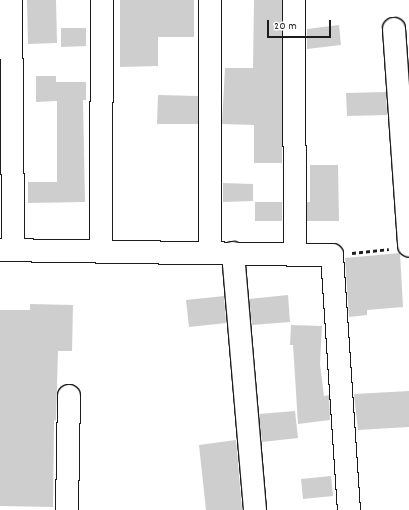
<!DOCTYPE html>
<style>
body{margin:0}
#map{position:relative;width:409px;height:510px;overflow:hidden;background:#fff;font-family:Dekko,sans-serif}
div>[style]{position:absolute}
.building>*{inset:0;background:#cecece}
.path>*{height:2.5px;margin-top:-1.25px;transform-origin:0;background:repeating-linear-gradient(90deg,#1c1c1c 0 4px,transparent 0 7px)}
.roads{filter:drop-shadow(1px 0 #1c1c1c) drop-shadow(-1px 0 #1c1c1c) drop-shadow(0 1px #1c1c1c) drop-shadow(0 -1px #1c1c1c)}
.minor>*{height:22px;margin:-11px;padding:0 11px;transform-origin:11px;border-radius:11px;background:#fff}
span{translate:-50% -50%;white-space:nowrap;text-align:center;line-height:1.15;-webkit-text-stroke:4px #fff;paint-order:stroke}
.scale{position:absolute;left:267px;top:20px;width:64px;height:18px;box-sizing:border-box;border:2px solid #1c1c1c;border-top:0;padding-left:5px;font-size:12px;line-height:14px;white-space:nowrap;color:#1c1c1c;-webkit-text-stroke:3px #fff;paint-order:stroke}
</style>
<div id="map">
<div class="building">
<div style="clip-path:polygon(27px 0,56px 0,57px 43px,28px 44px)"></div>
<div style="clip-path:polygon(120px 0,194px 0,194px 37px,158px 37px,158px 66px,120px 67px)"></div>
<div style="clip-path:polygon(254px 0,282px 0,282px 163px,254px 163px,254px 125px,222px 124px,225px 68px,253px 68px)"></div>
<div style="clip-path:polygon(339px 25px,341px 45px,307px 49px,307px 29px)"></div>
<div style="clip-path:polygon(61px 28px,86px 28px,86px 46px,61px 47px)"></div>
<div style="clip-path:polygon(36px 76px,56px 76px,56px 82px,86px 82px,86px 100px,83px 100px,85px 202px,28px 203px,28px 182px,57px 182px,57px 101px,36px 102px)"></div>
<div style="clip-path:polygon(386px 92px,387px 115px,347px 116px,346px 93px)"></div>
<div style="clip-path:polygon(158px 95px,198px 96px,198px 124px,157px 124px)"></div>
<div style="clip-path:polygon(310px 165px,338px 165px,339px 221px,307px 221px,307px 202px,310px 202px)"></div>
<div style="clip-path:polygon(223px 183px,253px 184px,253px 201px,223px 202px)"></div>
<div style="clip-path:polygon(255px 202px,282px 202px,282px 221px,255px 221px)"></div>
<div style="clip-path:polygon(400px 253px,403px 307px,367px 310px,367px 315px,349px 317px,345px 258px)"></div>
<div style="clip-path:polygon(288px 295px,290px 322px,252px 325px,249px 299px)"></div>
<div style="clip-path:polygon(224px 296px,226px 323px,189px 327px,186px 300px)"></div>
<div style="clip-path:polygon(30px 304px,73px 305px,72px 351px,58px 351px,56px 421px,54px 420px,53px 507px,0 506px,0 310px,30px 310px)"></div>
<div style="clip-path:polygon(291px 325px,322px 326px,320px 364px,324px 396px,329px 395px,330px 420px,298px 424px,293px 345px,290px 345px)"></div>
<div style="clip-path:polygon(409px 391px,409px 427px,358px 430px,354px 394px)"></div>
<div style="clip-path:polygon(295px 411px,298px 438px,262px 442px,259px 414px)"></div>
<div style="clip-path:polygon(236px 440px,242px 510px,206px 510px,199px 445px)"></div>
<div style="clip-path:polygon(331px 476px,333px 496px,303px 499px,301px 479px)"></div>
</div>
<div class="path">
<div style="left:352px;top:253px;width:37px;rotate:-6deg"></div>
</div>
<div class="roads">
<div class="minor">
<div style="left:11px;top:0;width:250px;rotate:89.5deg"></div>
<div style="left:210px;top:0;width:253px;rotate:90deg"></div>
<div style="left:294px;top:0;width:254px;rotate:89.8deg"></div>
<div style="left:394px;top:29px;width:217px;rotate:86deg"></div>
<div style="left:0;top:250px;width:332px;rotate:0.9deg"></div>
<div style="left:332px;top:255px;width:256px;rotate:86.2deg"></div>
<div style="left:101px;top:251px;width:251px;rotate:-89.8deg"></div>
<div style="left:233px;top:253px;width:258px;rotate:85.1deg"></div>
<div style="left:67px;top:510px;width:114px;rotate:-89deg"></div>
</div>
</div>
<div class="scale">20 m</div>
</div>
